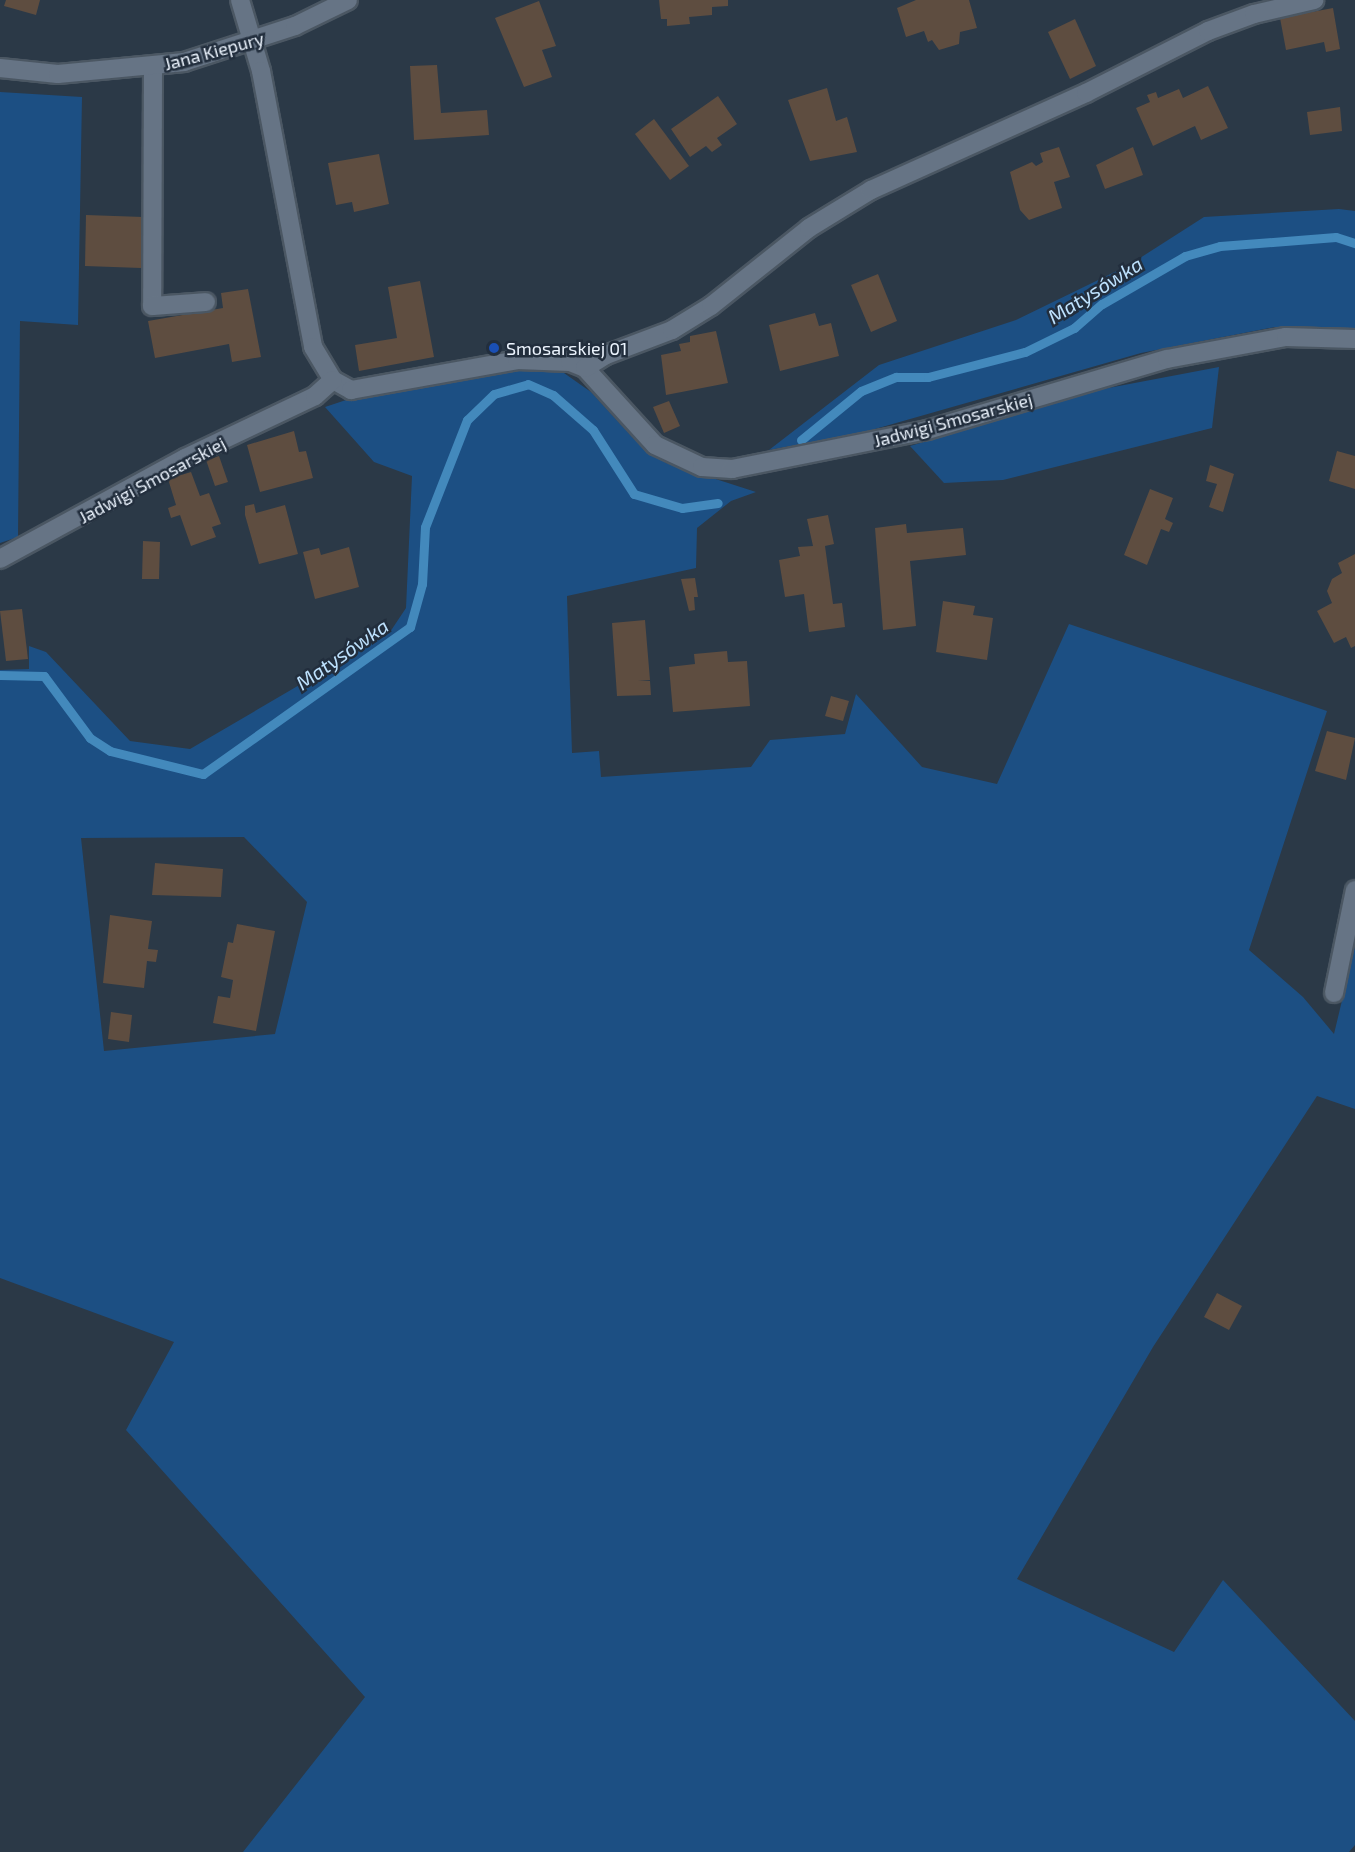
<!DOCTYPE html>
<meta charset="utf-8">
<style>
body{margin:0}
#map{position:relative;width:1355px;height:1852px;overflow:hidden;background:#2b3947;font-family:"Exo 2",sans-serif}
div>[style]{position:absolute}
.green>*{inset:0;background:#1c4f83}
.stream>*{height:9px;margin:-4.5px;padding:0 4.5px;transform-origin:4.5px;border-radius:4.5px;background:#4389bc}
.building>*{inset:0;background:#5e4d40}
.roads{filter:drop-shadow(2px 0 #4b5763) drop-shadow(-2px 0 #4b5763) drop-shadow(0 2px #4b5763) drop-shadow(0 -2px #4b5763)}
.minor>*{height:18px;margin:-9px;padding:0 9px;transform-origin:9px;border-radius:9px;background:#667485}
.dots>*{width:16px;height:16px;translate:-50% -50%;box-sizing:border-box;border:3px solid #222e3d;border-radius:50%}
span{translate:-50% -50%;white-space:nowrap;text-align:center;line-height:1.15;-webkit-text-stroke:5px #222e3d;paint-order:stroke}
.street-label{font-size:18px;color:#ecf4fe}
.poi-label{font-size:18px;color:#ecf4fe}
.left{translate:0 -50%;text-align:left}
.water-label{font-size:20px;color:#bee2fe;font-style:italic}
</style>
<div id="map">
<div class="green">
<div style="clip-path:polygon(0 92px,82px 97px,78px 325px,20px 321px,18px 537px,0 543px)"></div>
<div style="clip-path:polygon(1339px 209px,1355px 211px,1355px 331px,1275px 327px,1141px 353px,861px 433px,769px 450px,879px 365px,1016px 320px,1129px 265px,1204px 217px)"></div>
<div style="clip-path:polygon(evenodd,523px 367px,564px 373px,591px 392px,634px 439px,666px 463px,756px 492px,731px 501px,697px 528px,696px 568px,567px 596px,572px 753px,599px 751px,601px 777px,751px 767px,770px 740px,845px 734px,856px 694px,922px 767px,997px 784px,1069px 624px,1327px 711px,1249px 950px,1303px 997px,1334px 1034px,1355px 946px,1355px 1109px,1317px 1096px,1153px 1347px,1017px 1579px,1174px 1652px,1223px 1580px,1355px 1721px,1355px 1845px,1349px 1852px,243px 1852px,365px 1697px,126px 1430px,174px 1342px,0 1278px,0 670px,29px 669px,29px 646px,46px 652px,130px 741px,190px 749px,390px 632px,406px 608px,412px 476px,374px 462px,325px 407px,352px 398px,523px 367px,244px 837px,307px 902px,275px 1034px,104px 1051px,81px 838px,244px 837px)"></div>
<div style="clip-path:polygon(1219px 367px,1212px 428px,1003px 480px,944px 483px,910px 446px,1103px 389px)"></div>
</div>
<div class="stream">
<div style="left:801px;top:440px;width:77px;rotate:-39.2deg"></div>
<div style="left:861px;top:391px;width:38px;rotate:-22deg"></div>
<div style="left:896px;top:377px;width:32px"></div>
<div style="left:928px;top:377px;width:100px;rotate:-14.5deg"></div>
<div style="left:1025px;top:352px;width:55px;rotate:-26.1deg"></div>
<div style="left:1074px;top:328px;width:37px;rotate:-41deg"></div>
<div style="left:1102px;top:304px;width:96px;rotate:-30deg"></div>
<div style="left:1185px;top:256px;width:36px;rotate:-16deg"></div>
<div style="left:1220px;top:246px;width:116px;rotate:-4.4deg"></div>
<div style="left:1336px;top:237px;width:20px;rotate:18deg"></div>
<div style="left:0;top:675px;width:44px;rotate:1.3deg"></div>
<div style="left:44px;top:676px;width:77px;rotate:53.4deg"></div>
<div style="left:90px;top:738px;width:24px;rotate:33deg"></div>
<div style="left:110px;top:751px;width:96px;rotate:13.9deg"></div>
<div style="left:203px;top:774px;width:254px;rotate:-35.4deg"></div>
<div style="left:410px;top:627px;width:45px;rotate:-74.4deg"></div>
<div style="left:422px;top:584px;width:57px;rotate:-87deg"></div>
<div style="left:425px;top:527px;width:115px;rotate:-68.6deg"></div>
<div style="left:467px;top:420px;width:37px;rotate:-44deg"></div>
<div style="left:494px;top:394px;width:35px;rotate:-16deg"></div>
<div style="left:528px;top:384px;width:27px;rotate:24deg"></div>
<div style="left:553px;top:395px;width:53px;rotate:41.2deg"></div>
<div style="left:593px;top:430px;width:76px;rotate:57.4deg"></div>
<div style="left:634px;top:494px;width:50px;rotate:16.3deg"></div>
<div style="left:682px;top:508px;width:36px;rotate:-8deg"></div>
</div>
<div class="building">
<div style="clip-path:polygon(6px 0,40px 0,36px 15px,4px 6px)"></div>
<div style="clip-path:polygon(659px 0,728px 0,728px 6px,712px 7px,712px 15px,689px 17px,690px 24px,667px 26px,667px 19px,661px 19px)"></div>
<div style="clip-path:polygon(916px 0,969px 0,977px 28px,960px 32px,959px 44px,939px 50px,932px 40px,928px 42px,924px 31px,906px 37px,897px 8px)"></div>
<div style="clip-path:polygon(539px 1px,556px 46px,542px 50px,552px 77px,524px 87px,495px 18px)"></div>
<div style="clip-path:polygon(1333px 8px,1340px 49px,1326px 52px,1324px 42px,1286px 50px,1280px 18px)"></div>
<div style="clip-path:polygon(1075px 19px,1096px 66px,1070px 79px,1048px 32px)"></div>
<div style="clip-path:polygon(437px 65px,441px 113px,487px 110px,489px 135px,414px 140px,410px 66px)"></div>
<div style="clip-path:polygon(1208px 86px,1228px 128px,1201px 140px,1195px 126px,1153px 146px,1136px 108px,1150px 102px,1147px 95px,1156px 92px,1158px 98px,1179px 89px,1183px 98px)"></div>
<div style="clip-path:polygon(827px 88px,836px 121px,847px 117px,857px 152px,810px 161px,788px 100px)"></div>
<div style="clip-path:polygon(718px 96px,737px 124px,717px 138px,722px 145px,712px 152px,706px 146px,690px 157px,671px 129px)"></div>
<div style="clip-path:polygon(1340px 107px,1342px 131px,1310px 135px,1307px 112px)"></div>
<div style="clip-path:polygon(654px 119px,689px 166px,670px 180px,635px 134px)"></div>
<div style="clip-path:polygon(1059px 147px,1070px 177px,1054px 182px,1062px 208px,1029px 220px,1020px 210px,1010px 172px,1032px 162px,1036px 166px,1043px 162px,1040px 153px)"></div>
<div style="clip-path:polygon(1133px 147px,1143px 175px,1105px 189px,1096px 165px)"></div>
<div style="clip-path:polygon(379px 154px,389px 204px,354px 212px,352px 202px,336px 205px,328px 163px)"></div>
<div style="clip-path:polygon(86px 215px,143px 217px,141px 268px,85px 266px)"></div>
<div style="clip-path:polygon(878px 274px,897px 321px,871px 332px,851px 285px)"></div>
<div style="clip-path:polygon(420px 281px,434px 357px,359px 371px,355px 345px,397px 338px,388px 287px)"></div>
<div style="clip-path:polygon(248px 289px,261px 357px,232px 362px,229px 344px,155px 358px,148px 321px,223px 308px,221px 293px)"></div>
<div style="clip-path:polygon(815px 313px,819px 326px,831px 323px,839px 356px,780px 371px,769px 325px)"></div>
<div style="clip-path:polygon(716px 331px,728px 383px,666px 395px,661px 355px,681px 351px,679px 344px,690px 342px,690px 336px)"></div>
<div style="clip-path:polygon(669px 401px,680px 426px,664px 433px,653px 407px)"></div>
<div style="clip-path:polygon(294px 431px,299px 452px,306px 451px,313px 478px,260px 492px,247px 445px)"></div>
<div style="clip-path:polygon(1337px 451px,1355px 456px,1355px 489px,1329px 481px)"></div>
<div style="clip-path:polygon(219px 456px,228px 482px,215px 486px,206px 460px)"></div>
<div style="clip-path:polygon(1210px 465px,1234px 474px,1223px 512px,1209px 507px,1217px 484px,1206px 481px)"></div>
<div style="clip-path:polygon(191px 472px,200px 496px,209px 493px,221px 524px,212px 527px,216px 537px,191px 546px,180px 515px,171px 518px,168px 508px,176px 505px,168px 479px)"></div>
<div style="clip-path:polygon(1150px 489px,1173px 498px,1165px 519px,1173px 523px,1169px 532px,1161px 529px,1147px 565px,1124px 555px)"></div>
<div style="clip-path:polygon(254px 504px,256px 513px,285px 505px,298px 554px,259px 564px,245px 515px,245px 506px)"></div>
<div style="clip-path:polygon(828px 515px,834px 544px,825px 546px,833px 604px,842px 603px,845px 627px,809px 632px,804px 594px,785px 597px,779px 560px,800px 556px,798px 547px,813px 546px,807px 519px)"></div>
<div style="clip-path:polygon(906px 524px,907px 533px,963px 528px,966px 555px,910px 561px,916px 626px,883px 630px,875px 528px)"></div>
<div style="clip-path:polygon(143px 541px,160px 542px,159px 579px,142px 579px)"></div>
<div style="clip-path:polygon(349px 547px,359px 587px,315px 599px,303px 552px,319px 548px,321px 555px)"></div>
<div style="clip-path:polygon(1355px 554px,1355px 646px,1351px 648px,1346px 637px,1334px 643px,1317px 611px,1332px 603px,1327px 591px,1332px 579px,1342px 573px,1338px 563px)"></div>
<div style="clip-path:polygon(695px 578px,698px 597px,694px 597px,695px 610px,689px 611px,681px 579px)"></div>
<div style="clip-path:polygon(943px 601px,975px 606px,973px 615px,993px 618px,987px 660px,936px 652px)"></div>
<div style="clip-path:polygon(22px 609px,28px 659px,6px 661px,0 611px)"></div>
<div style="clip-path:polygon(645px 620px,650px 680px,638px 681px,650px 681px,651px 695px,617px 696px,612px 623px)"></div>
<div style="clip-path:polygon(727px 651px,728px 662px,747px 661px,750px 706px,673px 712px,669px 667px,695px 664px,694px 654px)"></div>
<div style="clip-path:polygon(831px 696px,849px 701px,843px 721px,825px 716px)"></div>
<div style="clip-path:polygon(1327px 731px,1355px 738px,1346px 780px,1315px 771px)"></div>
<div style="clip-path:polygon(155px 863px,223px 869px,221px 897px,152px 895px)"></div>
<div style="clip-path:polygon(110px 915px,152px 921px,148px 949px,158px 950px,156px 962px,147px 961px,144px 988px,103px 983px)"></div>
<div style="clip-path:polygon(237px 924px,275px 931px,256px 1031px,213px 1023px,218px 996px,230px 998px,233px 980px,221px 977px,228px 942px,233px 943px)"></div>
<div style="clip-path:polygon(111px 1012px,132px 1015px,129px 1042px,108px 1039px)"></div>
<div style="clip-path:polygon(1217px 1293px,1242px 1306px,1229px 1330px,1204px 1317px)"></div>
</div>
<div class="roads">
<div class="minor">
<div style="left:240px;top:0;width:74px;rotate:73.5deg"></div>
<div style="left:261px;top:71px;width:281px;rotate:79.3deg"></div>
<div style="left:313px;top:347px;width:39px;rotate:59deg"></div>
<div style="left:333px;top:380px;width:21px;rotate:29deg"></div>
<div style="left:351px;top:390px;width:169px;rotate:-10.2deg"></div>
<div style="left:517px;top:360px;width:53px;rotate:2.2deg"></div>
<div style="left:570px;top:362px;width:16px;rotate:22deg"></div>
<div style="left:585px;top:368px;width:104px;rotate:47.7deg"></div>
<div style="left:655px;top:445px;width:52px;rotate:25.1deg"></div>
<div style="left:702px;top:467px;width:30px;rotate:4deg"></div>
<div style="left:732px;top:469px;width:199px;rotate:-11.3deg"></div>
<div style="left:927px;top:430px;width:250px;rotate:-16.5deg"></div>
<div style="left:1167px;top:359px;width:121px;rotate:-10.5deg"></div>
<div style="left:1286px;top:337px;width:69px;rotate:1.7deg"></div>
<div style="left:153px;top:67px;width:239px;rotate:90.2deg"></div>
<div style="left:152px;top:306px;width:54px;rotate:-4.2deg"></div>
<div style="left:0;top:68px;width:58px;rotate:5.9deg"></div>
<div style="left:58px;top:74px;width:127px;rotate:-5.4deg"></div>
<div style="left:184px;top:62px;width:117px;rotate:-18deg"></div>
<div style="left:295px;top:26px;width:59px;rotate:-26.1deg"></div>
<div style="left:585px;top:368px;width:25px;rotate:-32deg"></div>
<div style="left:606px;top:355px;width:71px;rotate:-20.7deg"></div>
<div style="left:672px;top:330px;width:46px;rotate:-31.6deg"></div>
<div style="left:711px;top:306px;width:125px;rotate:-38.5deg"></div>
<div style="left:809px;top:228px;width:73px;rotate:-31.5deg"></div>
<div style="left:871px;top:190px;width:236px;rotate:-24.3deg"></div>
<div style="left:1086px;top:93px;width:137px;rotate:-26.9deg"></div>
<div style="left:1208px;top:31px;width:49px;rotate:-20.3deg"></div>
<div style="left:1254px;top:14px;width:62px;rotate:-13.1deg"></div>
<div style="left:0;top:559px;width:211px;rotate:-28.6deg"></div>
<div style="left:185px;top:458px;width:144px;rotate:-25.5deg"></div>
<div style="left:315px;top:396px;width:24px;rotate:-42deg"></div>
<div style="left:1334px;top:993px;width:105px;rotate:-78.5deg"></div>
</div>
</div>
<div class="dots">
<div style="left:494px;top:348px;background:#1a4fb4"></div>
</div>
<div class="street-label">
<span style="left:214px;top:51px;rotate:-15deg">Jana Kiepury</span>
<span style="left:953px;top:420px;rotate:-15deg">Jadwigi Smosarskiej</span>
<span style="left:152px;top:480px;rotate:-28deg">Jadwigi Smosarskiej</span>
</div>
<div class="poi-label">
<span class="left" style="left:506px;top:348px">Smosarskiej 01</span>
</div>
<div class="water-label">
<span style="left:1095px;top:290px;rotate:-32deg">Matysówka</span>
<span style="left:342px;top:654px;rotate:-35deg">Matysówka</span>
</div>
</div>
